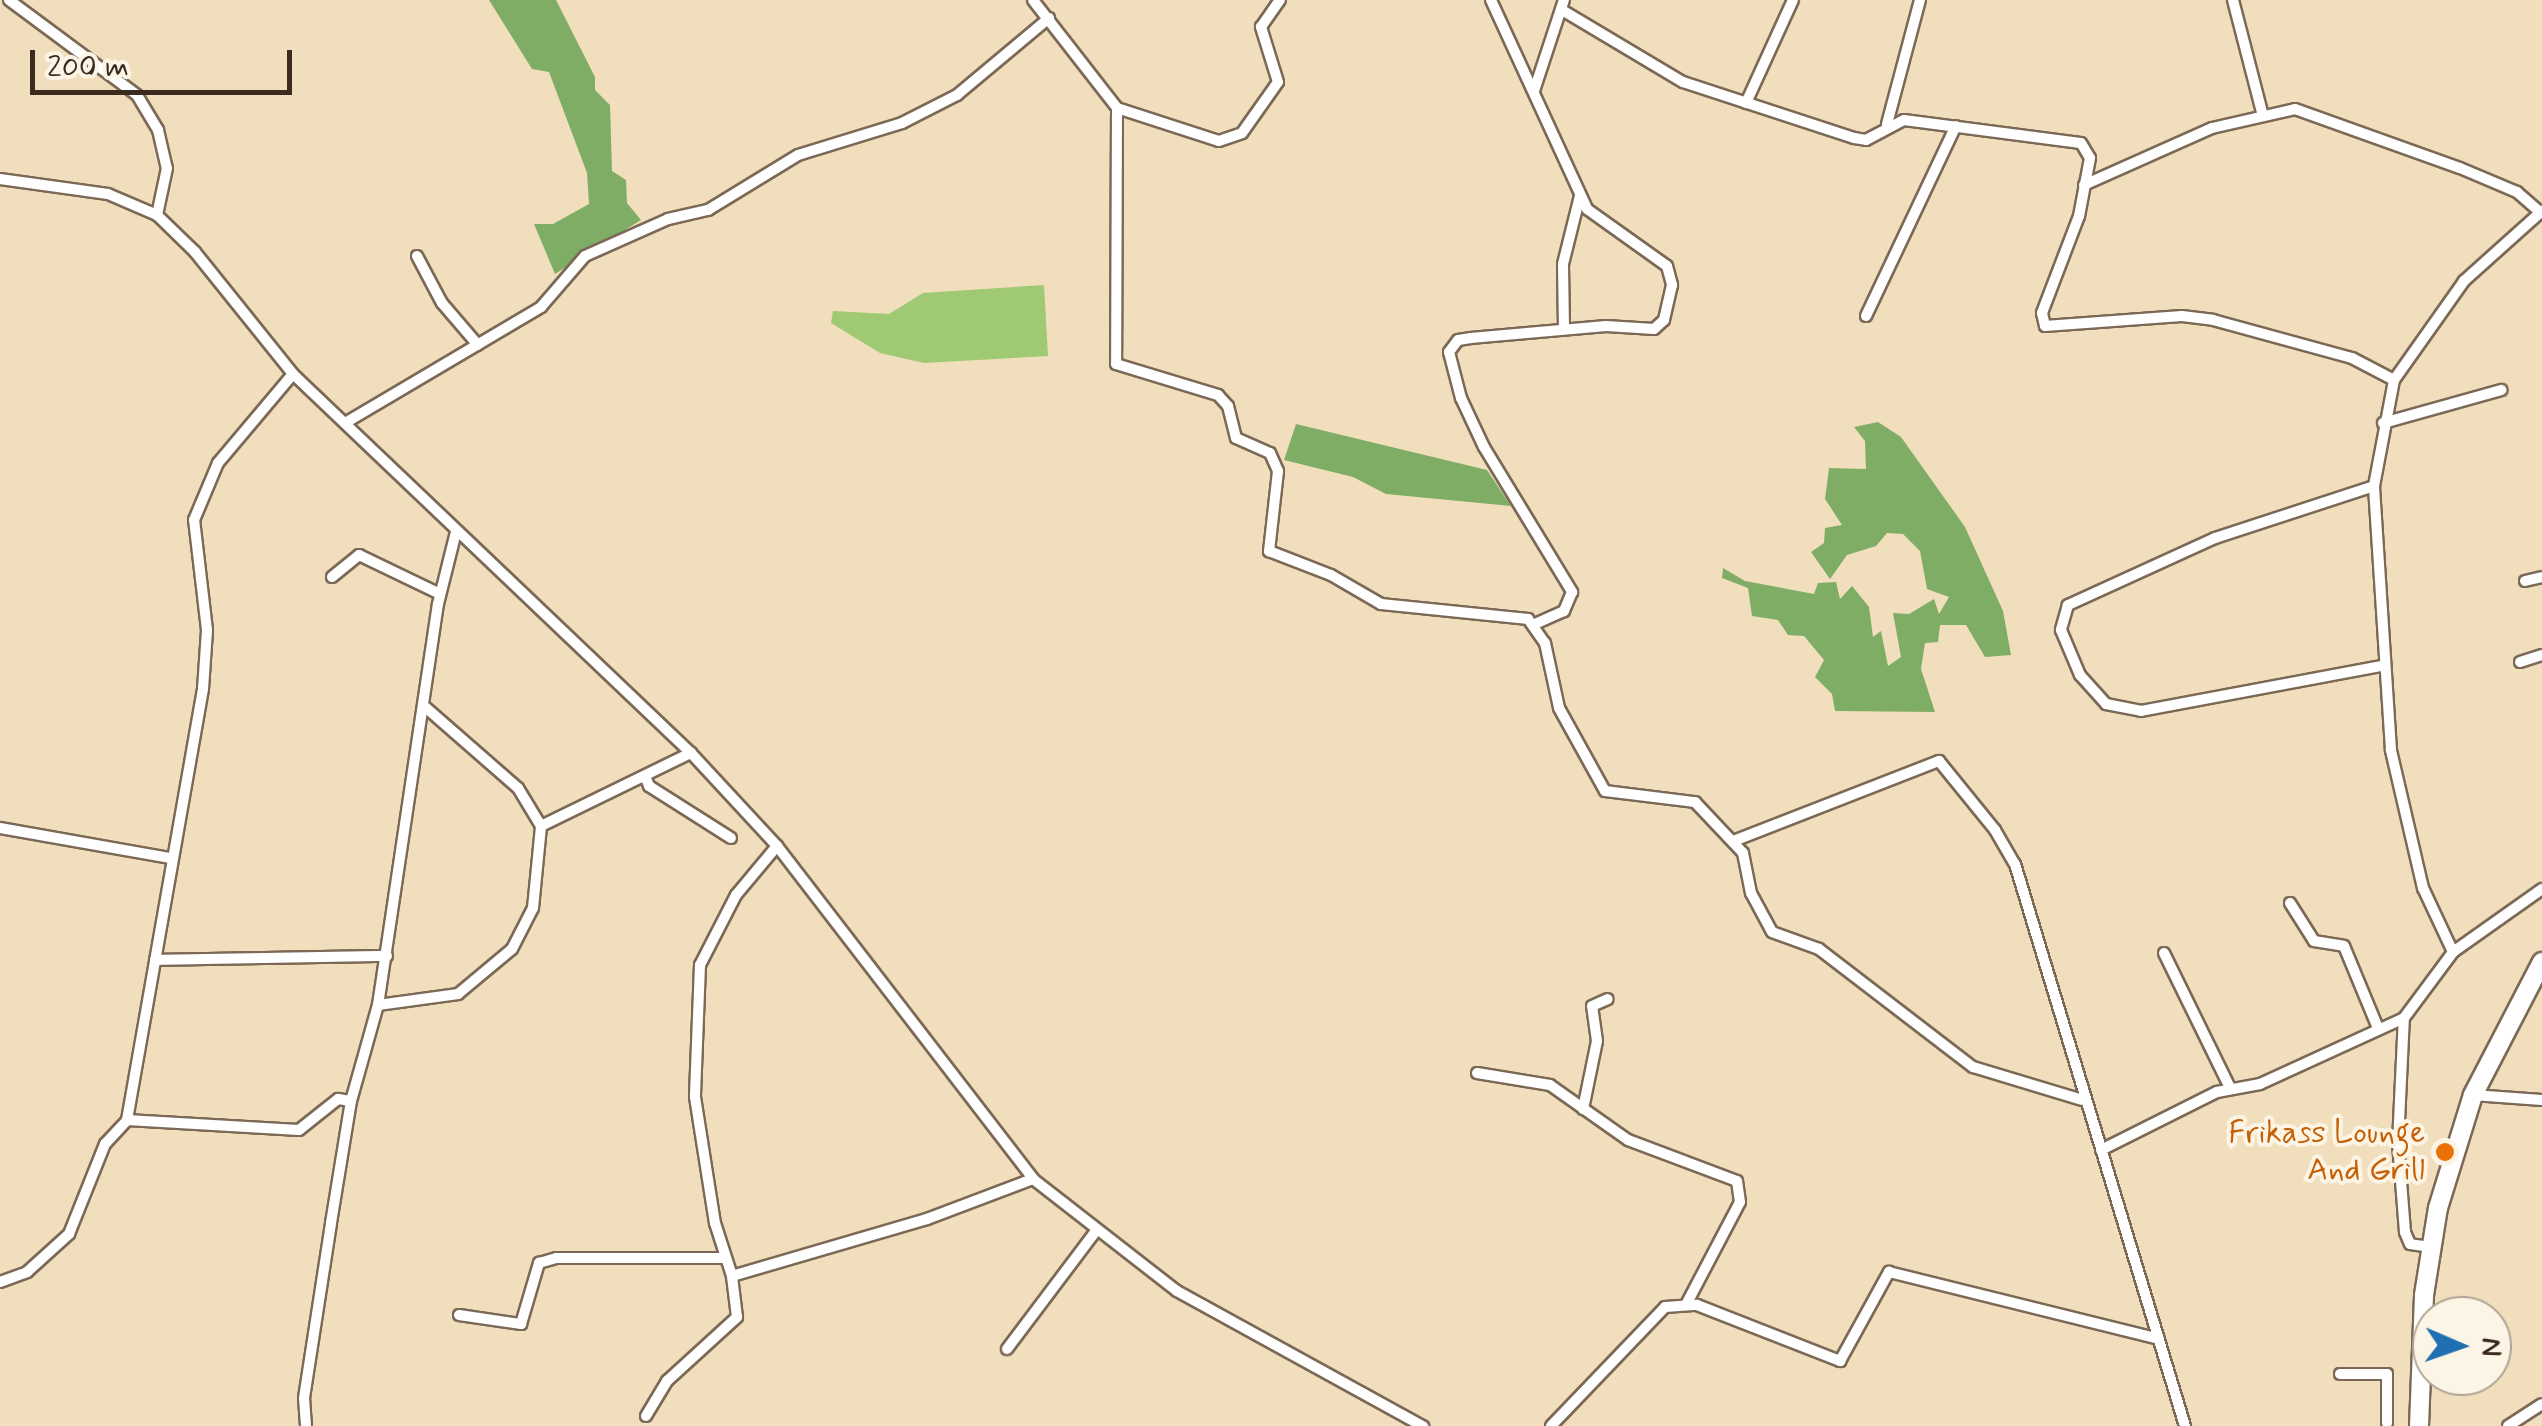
<!DOCTYPE html>
<style>
body{margin:0}
#map{position:relative;width:2542px;height:1426px;overflow:hidden;background:#f1debd;font-family:Mynerve,sans-serif}
div>[style]{position:absolute}
.green>*{inset:0;background:#a0c974}
.forest>*{inset:0;background:#80ad66}
.roads{filter:drop-shadow(2px 0 #7b6956) drop-shadow(-2px 0 #7b6956) drop-shadow(0 2px #7b6956) drop-shadow(0 -2px #7b6956)}
.minor>*{height:10px;margin:-5px;padding:0 5px;transform-origin:5px;border-radius:5px;background:#fff}
.trunk>*{height:18px;margin:-9px;padding:0 9px;transform-origin:9px;border-radius:9px;background:#fff}
.dots>*{width:28px;height:28px;translate:-50% -50%;box-sizing:border-box;border:5px solid #fcf5e5;border-radius:50%}
span{translate:-50% -50%;white-space:nowrap;text-align:center;line-height:1.15;-webkit-text-stroke:8px #fcf5e5;paint-order:stroke}
.food-label{font-size:32px;color:#c56008}
.right{translate:-100% -50%;text-align:right}
.north{position:absolute;left:2412px;top:1296px;width:100px;height:100px;box-sizing:border-box;background:#fcf5e5;border:2px solid #afa495;border-radius:50%;rotate:92deg;font-size:28px;font-weight:700;line-height:40px;text-align:center;color:#3b2a1e}
.north::after{content:'';display:block;margin:auto;width:35px;height:45px;background:#1f6fb2;clip-path:polygon(50% 0,100% 100%,50% 72%,0 100%)}
.scale{position:absolute;left:30px;top:50px;width:262px;height:45px;box-sizing:border-box;border:5px solid #3b2a1e;border-top:0;padding-left:12px;font-size:30px;line-height:35px;white-space:nowrap;color:#3b2a1e;-webkit-text-stroke:8px #fcf5e5;paint-order:stroke}
</style>
<div id="map">
<div class="green">
<div style="clip-path:polygon(1044px 285px,1048px 356px,924px 363px,880px 353px,831px 323px,833px 311px,889px 314px,923px 293px)"></div>
</div>
<div class="forest">
<div style="clip-path:polygon(489px 0,556px 0,595px 77px,595px 90px,610px 105px,612px 171px,626px 180px,627px 203px,641px 220px,555px 274px,534px 224px,553px 224px,589px 204px,587px 173px,549px 72px,532px 69px)"></div>
<div style="clip-path:polygon(1878px 422px,1901px 437px,1965px 527px,2003px 611px,2011px 655px,1985px 657px,1966px 625px,1940px 625px,1938px 642px,1925px 643px,1921px 669px,1935px 712px,1835px 711px,1832px 694px,1815px 677px,1824px 660px,1804px 636px,1788px 635px,1778px 620px,1752px 616px,1748px 588px,1722px 578px,1723px 568px,1745px 581px,1814px 594px,1818px 583px,1836px 582px,1840px 599px,1852px 586px,1869px 607px,1873px 637px,1881px 631px,1888px 666px,1901px 657px,1893px 613px,1909px 614px,1934px 599px,1939px 614px,1949px 597px,1927px 589px,1920px 551px,1903px 534px,1887px 533px,1876px 546px,1847px 555px,1830px 579px,1811px 552px,1824px 543px,1825px 528px,1842px 525px,1825px 499px,1829px 468px,1866px 469px,1865px 441px,1854px 427px)"></div>
<div style="clip-path:polygon(1296px 424px,1487px 470px,1511px 506px,1386px 494px,1353px 477px,1284px 460px)"></div>
</div>
<div class="roads">
<div class="minor">
<div style="left:9px;top:0;width:159px;rotate:36.6deg"></div>
<div style="left:137px;top:95px;width:41px;rotate:59deg"></div>
<div style="left:158px;top:130px;width:39px;rotate:77deg"></div>
<div style="left:167px;top:168px;width:48px;rotate:102deg"></div>
<div style="left:1033px;top:0;width:137px;rotate:52.1deg"></div>
<div style="left:1117px;top:108px;width:256px;rotate:90.2deg"></div>
<div style="left:1116px;top:364px;width:107px;rotate:16.9deg"></div>
<div style="left:1218px;top:395px;width:15px;rotate:48deg"></div>
<div style="left:1228px;top:406px;width:33px;rotate:76deg"></div>
<div style="left:1236px;top:438px;width:37px;rotate:24deg"></div>
<div style="left:1270px;top:453px;width:20px;rotate:66deg"></div>
<div style="left:1278px;top:471px;width:81px;rotate:96.4deg"></div>
<div style="left:1269px;top:551px;width:66px;rotate:21.2deg"></div>
<div style="left:1331px;top:575px;width:58px;rotate:30.1deg"></div>
<div style="left:1381px;top:604px;width:148px;rotate:5.8deg"></div>
<div style="left:1528px;top:619px;width:29px;rotate:55deg"></div>
<div style="left:1545px;top:643px;width:66px;rotate:77.8deg"></div>
<div style="left:1559px;top:708px;width:95px;rotate:61deg"></div>
<div style="left:1605px;top:791px;width:91px;rotate:7deg"></div>
<div style="left:1695px;top:802px;width:70px;rotate:46.7deg"></div>
<div style="left:1743px;top:853px;width:41px;rotate:78.7deg"></div>
<div style="left:1751px;top:893px;width:44px;rotate:61.7deg"></div>
<div style="left:1772px;top:932px;width:50px;rotate:19.9deg"></div>
<div style="left:1819px;top:949px;width:194px;rotate:37.5deg"></div>
<div style="left:1973px;top:1067px;width:114px;rotate:16.8deg"></div>
<div style="left:1491px;top:0;width:230px;rotate:65.3deg"></div>
<div style="left:1587px;top:209px;width:98px;rotate:35.5deg"></div>
<div style="left:1667px;top:266px;width:20px;rotate:75deg"></div>
<div style="left:1672px;top:285px;width:36px;rotate:103deg"></div>
<div style="left:1664px;top:320px;width:13px;rotate:138deg"></div>
<div style="left:1654px;top:329px;width:48px;rotate:-176.4deg"></div>
<div style="left:1606px;top:326px;width:136px;rotate:174.9deg"></div>
<div style="left:1471px;top:338px;width:13px;rotate:171deg"></div>
<div style="left:1458px;top:340px;width:15px;rotate:127deg"></div>
<div style="left:1449px;top:352px;width:48px;rotate:75.4deg"></div>
<div style="left:1461px;top:398px;width:54px;rotate:64.9deg"></div>
<div style="left:1484px;top:447px;width:170px;rotate:58.7deg"></div>
<div style="left:1572px;top:592px;width:21px;rotate:113deg"></div>
<div style="left:1564px;top:611px;width:32px;rotate:156deg"></div>
<div style="left:2233px;top:0;width:116px;rotate:75.5deg"></div>
<div style="left:1562px;top:10px;width:141px;rotate:30.8deg"></div>
<div style="left:1683px;top:82px;width:180px;rotate:18.1deg"></div>
<div style="left:1854px;top:138px;width:12px;rotate:9deg"></div>
<div style="left:1866px;top:140px;width:43px;rotate:-27.8deg"></div>
<div style="left:1904px;top:120px;width:178px;rotate:7.4deg"></div>
<div style="left:2081px;top:143px;width:17px;rotate:59deg"></div>
<div style="left:2090px;top:158px;width:59px;rotate:100.7deg"></div>
<div style="left:2079px;top:216px;width:104px;rotate:110.9deg"></div>
<div style="left:2042px;top:313px;width:13px;rotate:77deg"></div>
<div style="left:2045px;top:326px;width:137px;rotate:-4.2deg"></div>
<div style="left:2182px;top:316px;width:31px;rotate:7deg"></div>
<div style="left:2213px;top:320px;width:144px;rotate:15.3deg"></div>
<div style="left:2352px;top:358px;width:47px;rotate:27.6deg"></div>
<div style="left:1534px;top:91px;width:96px;rotate:-71.8deg"></div>
<div style="left:1746px;top:103px;width:113px;rotate:-65.5deg"></div>
<div style="left:1117px;top:108px;width:107px;rotate:17.9deg"></div>
<div style="left:1219px;top:141px;width:24px;rotate:-19deg"></div>
<div style="left:1242px;top:133px;width:62px;rotate:-54.8deg"></div>
<div style="left:1278px;top:82px;width:58px;rotate:-107.2deg"></div>
<div style="left:1261px;top:27px;width:33px;rotate:-55deg"></div>
<div style="left:1887px;top:124px;width:128px;rotate:-75.1deg"></div>
<div style="left:0;top:179px;width:109px;rotate:7.9deg"></div>
<div style="left:108px;top:194px;width:53px;rotate:23.2deg"></div>
<div style="left:157px;top:215px;width:53px;rotate:44.2deg"></div>
<div style="left:195px;top:252px;width:156px;rotate:51.2deg"></div>
<div style="left:293px;top:374px;width:550px;rotate:43.6deg"></div>
<div style="left:691px;top:753px;width:127px;rotate:47.2deg"></div>
<div style="left:777px;top:846px;width:420px;rotate:52.4deg"></div>
<div style="left:1033px;top:1179px;width:182px;rotate:37.9deg"></div>
<div style="left:1177px;top:1291px;width:281px;rotate:28.8deg"></div>
<div style="left:2084px;top:185px;width:140px;rotate:-24deg"></div>
<div style="left:2212px;top:128px;width:85px;rotate:-12.9deg"></div>
<div style="left:2295px;top:109px;width:175px;rotate:19.7deg"></div>
<div style="left:2460px;top:168px;width:62px;rotate:22.8deg"></div>
<div style="left:2517px;top:192px;width:30px;rotate:41deg"></div>
<div style="left:417px;top:256px;width:53px;rotate:62deg"></div>
<div style="left:442px;top:303px;width:55px;rotate:49.4deg"></div>
<div style="left:1866px;top:316px;width:210px;rotate:-64.7deg"></div>
<div style="left:1564px;top:329px;width:65px;rotate:-90.9deg"></div>
<div style="left:1563px;top:264px;width:70px;rotate:-76deg"></div>
<div style="left:345px;top:423px;width:228px;rotate:-30.6deg"></div>
<div style="left:541px;top:307px;width:67px;rotate:-49.2deg"></div>
<div style="left:585px;top:256px;width:91px;rotate:-24deg"></div>
<div style="left:668px;top:219px;width:41px;rotate:-12.7deg"></div>
<div style="left:708px;top:210px;width:105px;rotate:-31.4deg"></div>
<div style="left:798px;top:155px;width:109px;rotate:-17.1deg"></div>
<div style="left:902px;top:123px;width:62px;rotate:-27deg"></div>
<div style="left:957px;top:95px;width:120px;rotate:-39.9deg"></div>
<div style="left:2383px;top:423px;width:123px;rotate:-15.6deg"></div>
<div style="left:2374px;top:486px;width:167px;rotate:161.9deg"></div>
<div style="left:2215px;top:538px;width:162px;rotate:155.5deg"></div>
<div style="left:2068px;top:605px;width:26px;rotate:106deg"></div>
<div style="left:2061px;top:630px;width:49px;rotate:67.1deg"></div>
<div style="left:2080px;top:675px;width:39px;rotate:48deg"></div>
<div style="left:2106px;top:704px;width:36px;rotate:11deg"></div>
<div style="left:2141px;top:711px;width:244px;rotate:-10.6deg"></div>
<div style="left:332px;top:577px;width:35px;rotate:-39deg"></div>
<div style="left:359px;top:555px;width:90px;rotate:25.7deg"></div>
<div style="left:2525px;top:581px;width:17px;rotate:-13deg"></div>
<div style="left:2520px;top:662px;width:23px;rotate:-18deg"></div>
<div style="left:424px;top:706px;width:125px;rotate:41.1deg"></div>
<div style="left:518px;top:788px;width:44px;rotate:58.8deg"></div>
<div style="left:541px;top:826px;width:167px;rotate:-26deg"></div>
<div style="left:645px;top:776px;width:11px;rotate:68deg"></div>
<div style="left:649px;top:786px;width:97px;rotate:32.4deg"></div>
<div style="left:0;top:828px;width:174px;rotate:10deg"></div>
<div style="left:1736px;top:840px;width:218px;rotate:-21.3deg"></div>
<div style="left:1939px;top:761px;width:89px;rotate:50.9deg"></div>
<div style="left:1995px;top:830px;width:39px;rotate:60deg"></div>
<div style="left:2015px;top:864px;width:587px;rotate:73.17deg"></div>
<div style="left:777px;top:846px;width:64px;rotate:129.9deg"></div>
<div style="left:736px;top:895px;width:79px;rotate:117.2deg"></div>
<div style="left:700px;top:965px;width:132px;rotate:92.2deg"></div>
<div style="left:695px;top:1097px;width:128px;rotate:81deg"></div>
<div style="left:715px;top:1223px;width:56px;rotate:72.2deg"></div>
<div style="left:732px;top:1276px;width:203px;rotate:-16.3deg"></div>
<div style="left:927px;top:1219px;width:113px;rotate:-20.7deg"></div>
<div style="left:2290px;top:903px;width:45px;rotate:57.7deg"></div>
<div style="left:2314px;top:941px;width:30px;rotate:9deg"></div>
<div style="left:2344px;top:946px;width:89px;rotate:67.5deg"></div>
<div style="left:2453px;top:952px;width:71px;rotate:-115.1deg"></div>
<div style="left:2423px;top:888px;width:142px;rotate:-103.1deg"></div>
<div style="left:2391px;top:750px;width:265px;rotate:-93.7deg"></div>
<div style="left:2374px;top:486px;width:108px;rotate:-79.3deg"></div>
<div style="left:2394px;top:380px;width:121px;rotate:-54.7deg"></div>
<div style="left:2464px;top:281px;width:105px;rotate:-41.9deg"></div>
<div style="left:2164px;top:953px;width:150px;rotate:63.9deg"></div>
<div style="left:155px;top:960px;width:232px;rotate:-1deg"></div>
<div style="left:378px;top:1005px;width:81px;rotate:-7.8deg"></div>
<div style="left:458px;top:994px;width:70px;rotate:-39.8deg"></div>
<div style="left:512px;top:949px;width:46px;rotate:-62.9deg"></div>
<div style="left:533px;top:908px;width:82px;rotate:-84.4deg"></div>
<div style="left:1477px;top:1073px;width:74px;rotate:9.3deg"></div>
<div style="left:1550px;top:1085px;width:95px;rotate:35.2deg"></div>
<div style="left:1628px;top:1140px;width:116px;rotate:20.6deg"></div>
<div style="left:1737px;top:1181px;width:21px;rotate:82deg"></div>
<div style="left:1740px;top:1202px;width:114px;rotate:117.7deg"></div>
<div style="left:2473px;top:1095px;width:69px;rotate:4.1deg"></div>
<div style="left:1583px;top:1109px;width:69px;rotate:-78.4deg"></div>
<div style="left:1597px;top:1041px;width:35px;rotate:-98deg"></div>
<div style="left:1592px;top:1006px;width:17px;rotate:-24deg"></div>
<div style="left:127px;top:1120px;width:172px;rotate:3.3deg"></div>
<div style="left:299px;top:1130px;width:50px;rotate:-38.5deg"></div>
<div style="left:338px;top:1099px;width:13px;rotate:9deg"></div>
<div style="left:2101px;top:1150px;width:130px;rotate:-26.6deg"></div>
<div style="left:2217px;top:1092px;width:44px;rotate:-10.5deg"></div>
<div style="left:2260px;top:1084px;width:158px;rotate:-24.6deg"></div>
<div style="left:2431px;top:1247px;width:21px;rotate:-172deg"></div>
<div style="left:2410px;top:1244px;width:13px;rotate:-113deg"></div>
<div style="left:2405px;top:1232px;width:89px;rotate:-94.5deg"></div>
<div style="left:2398px;top:1143px;width:125px;rotate:-87.3deg"></div>
<div style="left:2404px;top:1018px;width:82px;rotate:-53.4deg"></div>
<div style="left:2453px;top:952px;width:109px;rotate:-35.3deg"></div>
<div style="left:0;top:1282px;width:29px;rotate:-20deg"></div>
<div style="left:27px;top:1272px;width:57px;rotate:-42.1deg"></div>
<div style="left:69px;top:1234px;width:97px;rotate:-68.2deg"></div>
<div style="left:105px;top:1144px;width:33px;rotate:-47deg"></div>
<div style="left:127px;top:1120px;width:438px;rotate:-80deg"></div>
<div style="left:203px;top:689px;width:59px;rotate:-86.1deg"></div>
<div style="left:207px;top:630px;width:111px;rotate:-96.7deg"></div>
<div style="left:194px;top:520px;width:62px;rotate:-67.2deg"></div>
<div style="left:218px;top:463px;width:116px;rotate:-49.9deg"></div>
<div style="left:459px;top:1315px;width:63px;rotate:8.3deg"></div>
<div style="left:521px;top:1324px;width:64px;rotate:-73.6deg"></div>
<div style="left:539px;top:1263px;width:18px;rotate:-16deg"></div>
<div style="left:556px;top:1258px;width:168px"></div>
<div style="left:1007px;top:1349px;width:148px;rotate:-53deg"></div>
<div style="left:2340px;top:1374px;width:47px"></div>
<div style="left:2387px;top:1374px;width:49px;rotate:90deg"></div>
<div style="left:646px;top:1416px;width:41px;rotate:-59deg"></div>
<div style="left:667px;top:1381px;width:95px;rotate:-42.4deg"></div>
<div style="left:737px;top:1317px;width:41px;rotate:-97deg"></div>
<div style="left:306px;top:1426px;width:28px;rotate:-94deg"></div>
<div style="left:304px;top:1398px;width:177px;rotate:-81.2deg"></div>
<div style="left:331px;top:1223px;width:124px;rotate:-80.7deg"></div>
<div style="left:351px;top:1101px;width:100px;rotate:-74.3deg"></div>
<div style="left:378px;top:1005px;width:405px;rotate:-81.5deg"></div>
<div style="left:438px;top:604px;width:74px;rotate:-76deg"></div>
<div style="left:1551px;top:1426px;width:165px;rotate:-46.2deg"></div>
<div style="left:1665px;top:1307px;width:32px;rotate:-4deg"></div>
<div style="left:1697px;top:1305px;width:154px;rotate:21.4deg"></div>
<div style="left:1840px;top:1361px;width:102px;rotate:-61.2deg"></div>
<div style="left:1889px;top:1272px;width:278px;rotate:13.9deg"></div>
<div style="left:2508px;top:1426px;width:40px;rotate:-32.9deg"></div>
</div>
<div class="trunk">
<div style="left:2419px;top:1426px;width:131px;rotate:-87.8deg"></div>
<div style="left:2424px;top:1295px;width:88px;rotate:-80.9deg"></div>
<div style="left:2438px;top:1208px;width:118px;rotate:-72.8deg"></div>
<div style="left:2473px;top:1095px;width:150px;rotate:-62.6deg"></div>
</div>
</div>
<div class="dots">
<div style="left:2445px;top:1152px;background:#e8710a"></div>
</div>
<div class="food-label">
<span class="right" style="left:2425px;top:1152px">Frikass Lounge<br>And Grill</span>
</div>
<div class="north">N</div>
<div class="scale">200 m</div>
</div>
